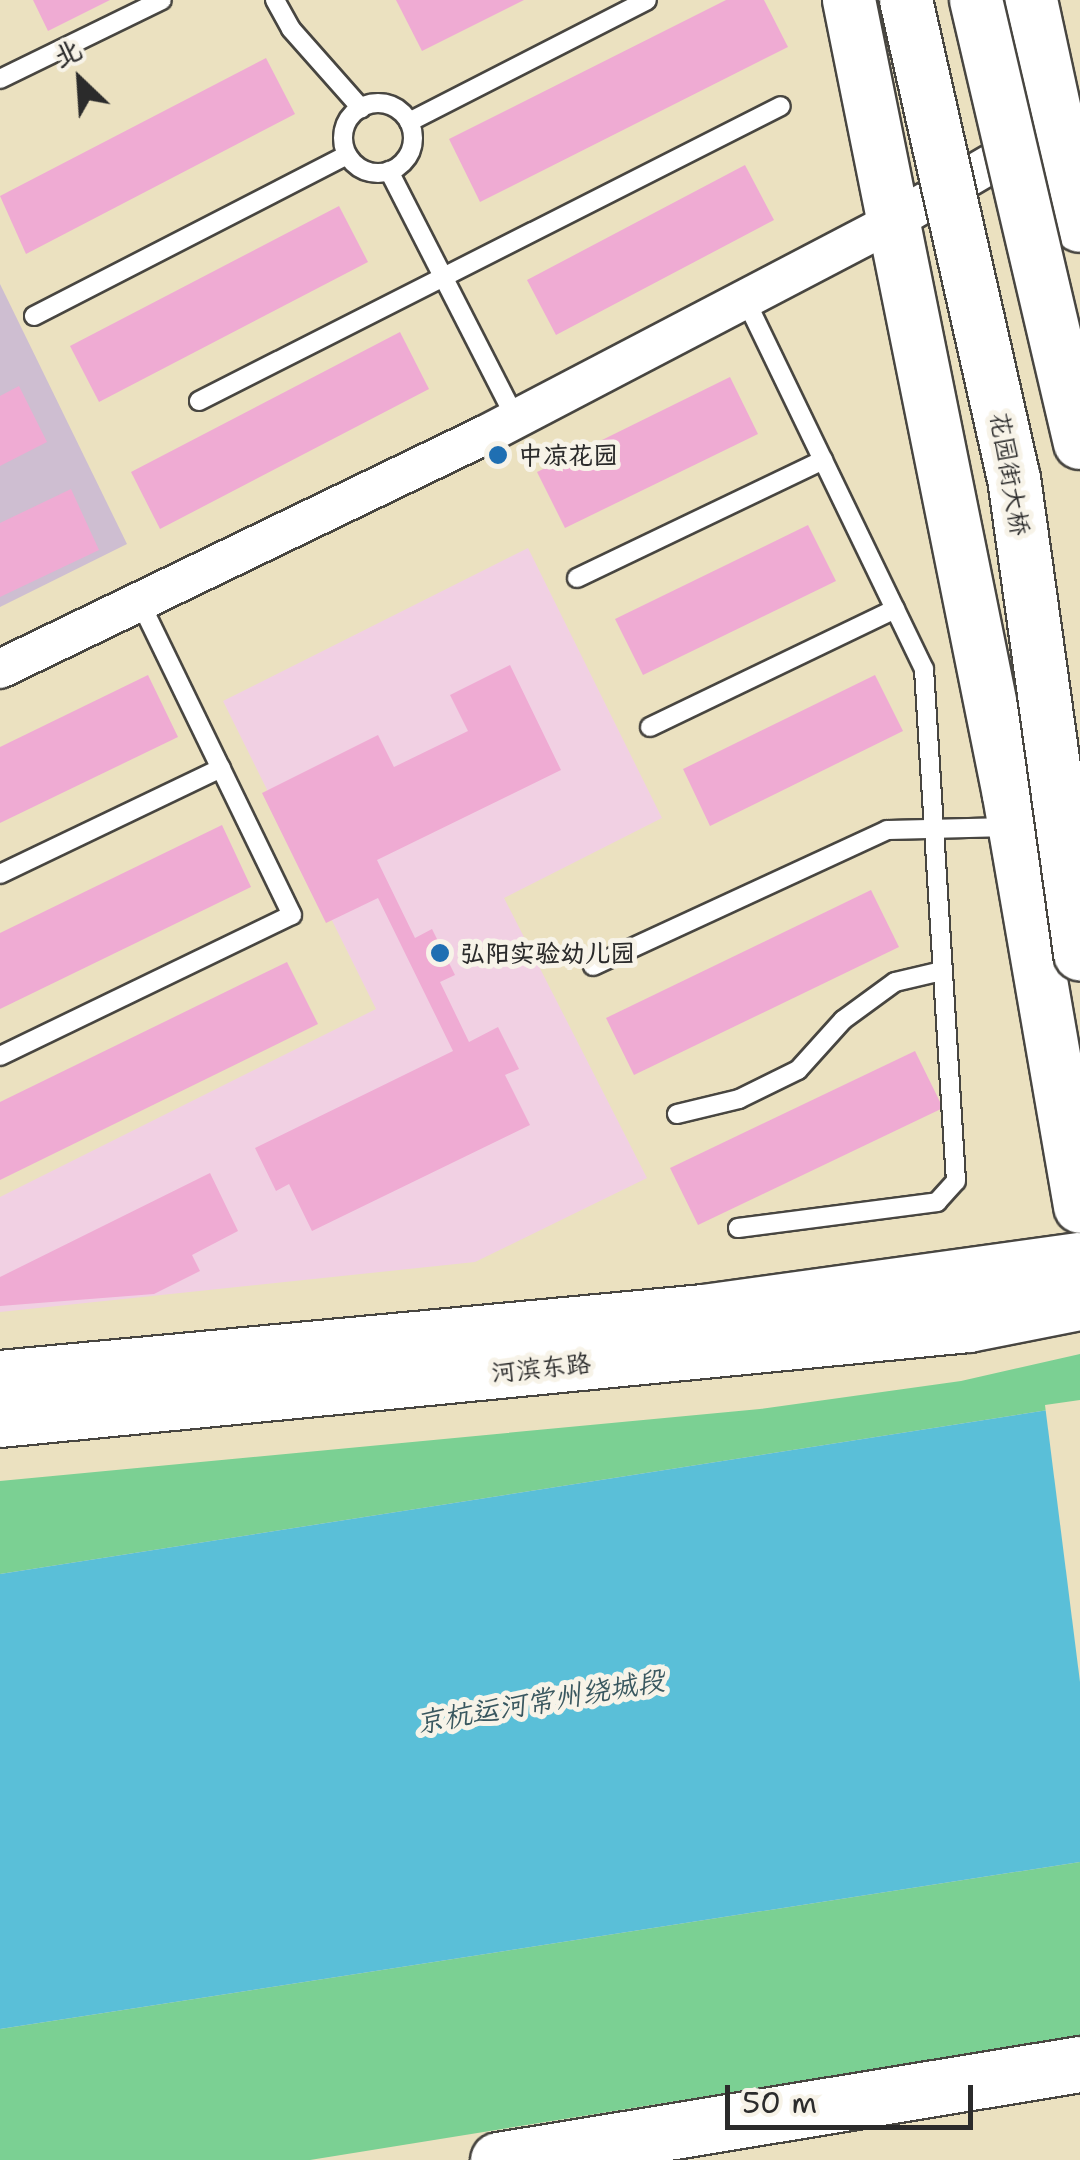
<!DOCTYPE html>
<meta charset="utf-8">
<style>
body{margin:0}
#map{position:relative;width:1080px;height:2160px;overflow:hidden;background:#ebe1c0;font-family:"Shantell Sans","LXGW WenKai TC",sans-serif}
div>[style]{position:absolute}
.built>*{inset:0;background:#f1d0e3}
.industrial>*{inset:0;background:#cebed1}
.green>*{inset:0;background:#7bd093}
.water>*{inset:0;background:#5abfd8}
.pier>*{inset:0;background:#ebe1c0}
.building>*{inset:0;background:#efabd3}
.roads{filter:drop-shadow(2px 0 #484641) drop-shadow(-2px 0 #484641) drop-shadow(0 2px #484641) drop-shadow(0 -2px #484641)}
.service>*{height:18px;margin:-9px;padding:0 9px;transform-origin:9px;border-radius:9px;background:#fff}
.service>.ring{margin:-9px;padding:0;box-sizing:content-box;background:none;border:18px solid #fff;border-radius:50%}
.minor>*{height:38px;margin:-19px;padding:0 19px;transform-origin:19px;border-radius:19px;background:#fff}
.secondary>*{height:52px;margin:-26px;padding:0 26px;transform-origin:26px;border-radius:26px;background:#fff}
.trunk>*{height:55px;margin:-27.5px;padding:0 27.5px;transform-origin:27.5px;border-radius:27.5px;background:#fff}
.bridges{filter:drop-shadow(2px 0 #484641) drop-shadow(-2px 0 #484641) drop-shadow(0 2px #484641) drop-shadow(0 -2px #484641)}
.secondary-bridge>*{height:52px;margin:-26px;padding:0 26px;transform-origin:26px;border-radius:26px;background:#fff}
.dots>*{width:28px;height:28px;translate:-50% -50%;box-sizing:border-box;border:5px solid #f7f3e8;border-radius:50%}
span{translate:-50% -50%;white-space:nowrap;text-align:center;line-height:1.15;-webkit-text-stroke:10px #f7f3e8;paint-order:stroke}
.poi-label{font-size:25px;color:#2b2b2b;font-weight:700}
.left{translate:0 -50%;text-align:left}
.street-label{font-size:25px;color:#2b2b2b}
.water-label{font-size:28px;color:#39575f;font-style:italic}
.north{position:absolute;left:30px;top:30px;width:100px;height:100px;-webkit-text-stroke:8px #f7f3e8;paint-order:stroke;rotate:335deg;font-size:28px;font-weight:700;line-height:40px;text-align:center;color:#2b2b2b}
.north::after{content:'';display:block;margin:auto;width:35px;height:45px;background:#2b2b2b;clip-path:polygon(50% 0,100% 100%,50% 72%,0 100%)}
.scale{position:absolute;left:725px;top:2085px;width:248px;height:45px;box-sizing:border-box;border:5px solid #2b2b2b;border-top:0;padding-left:12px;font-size:30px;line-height:35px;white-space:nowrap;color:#2b2b2b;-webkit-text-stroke:8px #f7f3e8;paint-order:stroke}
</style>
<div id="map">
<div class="built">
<div style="clip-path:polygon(528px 548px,662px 818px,504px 898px,647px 1178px,475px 1262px,0 1312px,0 1197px,376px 1009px,223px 701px)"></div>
</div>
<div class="industrial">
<div style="clip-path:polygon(0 284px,127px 544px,0 607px)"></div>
</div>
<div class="green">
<div style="clip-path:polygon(1080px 1354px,1080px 1405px,0 1574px,0 1481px,760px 1409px,961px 1381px)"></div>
<div style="clip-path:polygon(1080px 1862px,1080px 2036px,310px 2160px,0 2160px,0 2029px)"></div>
</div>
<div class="water">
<div style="clip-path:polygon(1080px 1405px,1080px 1862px,0 2029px,0 1574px)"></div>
</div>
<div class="pier">
<div style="clip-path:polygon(1080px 1400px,1080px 1682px,1045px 1405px)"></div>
</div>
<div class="building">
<div style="clip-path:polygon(33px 0,110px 0,48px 31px)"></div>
<div style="clip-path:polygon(396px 0,524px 0,422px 51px)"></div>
<div style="clip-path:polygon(726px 0,764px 0,788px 47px,480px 202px,449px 139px)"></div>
<div style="clip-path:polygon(266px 58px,295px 114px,26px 254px,0 196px)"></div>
<div style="clip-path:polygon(745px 165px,774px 220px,556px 335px,527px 280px)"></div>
<div style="clip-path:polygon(339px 206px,368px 262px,99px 402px,70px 346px)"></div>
<div style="clip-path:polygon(400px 332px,429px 389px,160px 529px,131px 472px)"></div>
<div style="clip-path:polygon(730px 377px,758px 434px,565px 528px,537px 472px)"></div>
<div style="clip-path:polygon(19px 386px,47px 442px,0 466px,0 396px)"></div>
<div style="clip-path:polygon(71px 489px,99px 550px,0 597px,0 523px)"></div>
<div style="clip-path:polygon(808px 525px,836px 581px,643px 675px,615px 619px)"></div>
<div style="clip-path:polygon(510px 665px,561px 770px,377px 860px,415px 938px,432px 929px,455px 975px,440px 982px,469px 1042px,498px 1027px,519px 1069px,505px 1075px,530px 1125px,312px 1231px,289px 1184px,276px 1191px,255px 1148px,453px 1051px,378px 898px,326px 923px,262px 793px,378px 735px,394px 767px,468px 731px,450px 695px)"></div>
<div style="clip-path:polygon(148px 675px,178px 737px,0 823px,0 747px)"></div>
<div style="clip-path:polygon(875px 675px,903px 731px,710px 826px,683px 769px)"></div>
<div style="clip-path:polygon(222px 825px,251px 887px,0 1009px,0 933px)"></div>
<div style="clip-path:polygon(871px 890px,899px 947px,634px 1075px,606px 1018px)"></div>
<div style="clip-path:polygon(287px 962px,318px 1024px,0 1180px,0 1102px)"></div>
<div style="clip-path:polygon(915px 1051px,943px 1108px,698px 1225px,670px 1168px)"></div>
<div style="clip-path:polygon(210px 1173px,238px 1231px,192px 1255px,200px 1271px,154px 1294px,0 1306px,0 1277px)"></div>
</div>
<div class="roads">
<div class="service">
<div style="left:275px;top:0;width:33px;rotate:61deg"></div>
<div style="left:291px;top:29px;width:106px;rotate:48.5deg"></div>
<div style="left:0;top:79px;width:180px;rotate:-26deg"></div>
<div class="ring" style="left:343px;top:103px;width:52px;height:52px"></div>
<div style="left:409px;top:122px;width:267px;rotate:-27.1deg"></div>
<div style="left:389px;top:171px;width:279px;rotate:62.9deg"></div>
<div style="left:34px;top:316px;width:352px;rotate:-27.2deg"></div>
<div style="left:199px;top:401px;width:652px;rotate:-26.88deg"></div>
<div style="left:577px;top:578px;width:273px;rotate:-25.6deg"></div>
<div style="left:650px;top:727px;width:272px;rotate:-25.7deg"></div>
<div style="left:0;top:874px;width:245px;rotate:-25.6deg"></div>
<div style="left:593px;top:966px;width:324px;rotate:-24.8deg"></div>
<div style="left:887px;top:830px;width:123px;rotate:-1.4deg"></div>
<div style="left:0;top:1056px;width:324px;rotate:-25.8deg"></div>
<div style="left:292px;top:915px;width:348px;rotate:-115.9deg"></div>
<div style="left:677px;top:1114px;width:64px;rotate:-13.6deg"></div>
<div style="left:739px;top:1099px;width:66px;rotate:-26.2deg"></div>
<div style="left:798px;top:1070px;width:67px;rotate:-48deg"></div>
<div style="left:843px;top:1020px;width:64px;rotate:-36.2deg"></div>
<div style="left:895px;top:982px;width:48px;rotate:-13.2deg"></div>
<div style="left:738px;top:1228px;width:201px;rotate:-7.4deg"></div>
<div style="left:937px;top:1202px;width:28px;rotate:-48deg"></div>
<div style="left:956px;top:1181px;width:513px;rotate:-93.58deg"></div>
<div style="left:924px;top:669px;width:411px;rotate:-115.8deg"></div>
</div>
<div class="minor">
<div style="left:0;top:669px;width:541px;rotate:-25.76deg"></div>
<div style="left:487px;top:434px;width:455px;rotate:-27.6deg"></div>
<div style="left:890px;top:223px;width:162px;rotate:-30.4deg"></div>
</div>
<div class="secondary">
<div style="left:849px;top:0;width:811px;rotate:78.62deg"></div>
<div style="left:1009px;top:795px;width:418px;rotate:80.2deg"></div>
<div style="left:1031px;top:0;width:231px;rotate:77.8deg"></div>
<div style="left:0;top:1377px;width:707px;rotate:-5.36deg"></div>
<div style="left:704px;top:1311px;width:380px;rotate:-7.9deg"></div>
<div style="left:0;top:1421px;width:974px;rotate:-5.6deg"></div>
<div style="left:969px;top:1326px;width:113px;rotate:-11.2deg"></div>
</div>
<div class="trunk">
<div style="left:498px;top:2160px;width:590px;rotate:-9.37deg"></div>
</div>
</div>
<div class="bridges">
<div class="secondary-bridge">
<div style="left:906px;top:0;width:490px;rotate:77.3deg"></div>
<div style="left:1014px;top:478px;width:481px;rotate:82.1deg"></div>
<div style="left:976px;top:0;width:455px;rotate:76.8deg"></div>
</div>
</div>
<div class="dots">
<div style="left:498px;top:455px;background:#1f6fb2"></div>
<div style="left:440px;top:953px;background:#1f6fb2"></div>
</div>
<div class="poi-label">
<span class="left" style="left:518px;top:455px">中凉花园</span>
<span class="left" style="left:460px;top:953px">弘阳实验幼儿园</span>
</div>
<div class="street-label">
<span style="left:1010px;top:474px;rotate:80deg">花园街大桥</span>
<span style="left:541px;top:1368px;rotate:-6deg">河滨东路</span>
</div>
<div class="water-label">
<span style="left:540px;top:1701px;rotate:-10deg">京杭运河常州绕城段</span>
</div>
<div class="north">北</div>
<div class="scale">50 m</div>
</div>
